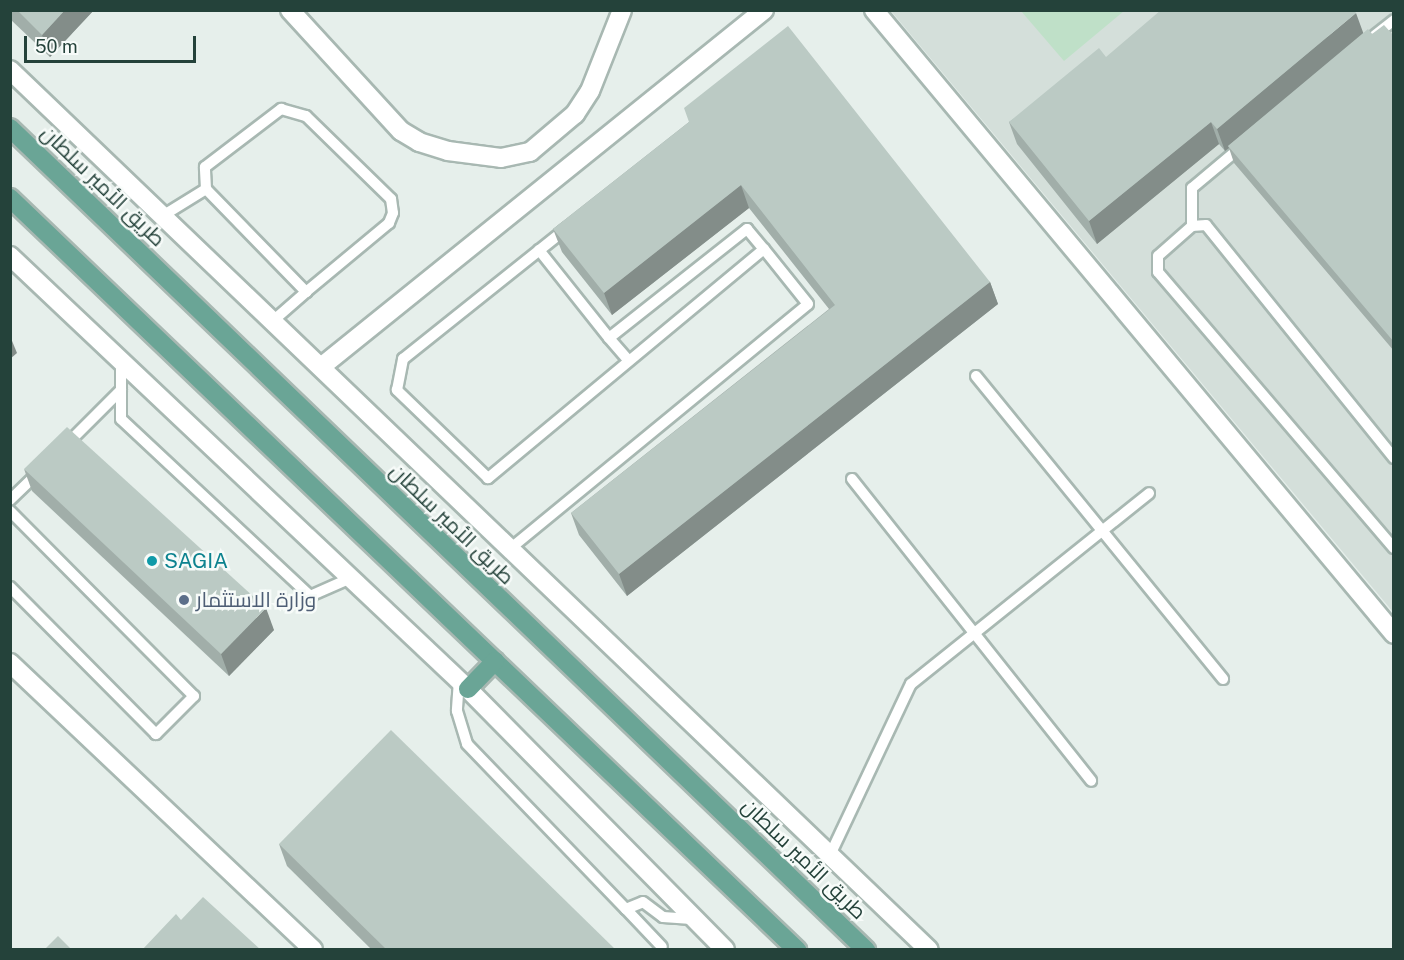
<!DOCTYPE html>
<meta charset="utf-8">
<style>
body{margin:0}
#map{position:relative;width:1404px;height:960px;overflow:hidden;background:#e6efeb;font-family:"Public Sans",Cairo,sans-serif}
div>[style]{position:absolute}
.built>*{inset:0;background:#d4dfda}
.green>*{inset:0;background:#bfe0c8}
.roads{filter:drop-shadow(2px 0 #a8b8b2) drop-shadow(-2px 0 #a8b8b2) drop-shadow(0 2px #a8b8b2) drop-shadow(0 -2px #a8b8b2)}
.service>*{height:10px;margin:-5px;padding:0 5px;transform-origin:5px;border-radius:5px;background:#fff}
.minor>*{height:18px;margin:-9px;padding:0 9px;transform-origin:9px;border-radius:9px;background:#fff}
.secondary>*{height:18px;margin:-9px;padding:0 9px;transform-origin:9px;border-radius:9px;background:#fff}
.primary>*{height:18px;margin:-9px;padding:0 9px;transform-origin:9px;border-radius:9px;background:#6aa596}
.wall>*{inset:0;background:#a1aea9}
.shaded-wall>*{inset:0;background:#838d89}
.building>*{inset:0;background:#bbcac4}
.dots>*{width:16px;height:16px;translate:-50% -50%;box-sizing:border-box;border:3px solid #f7fbf9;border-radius:50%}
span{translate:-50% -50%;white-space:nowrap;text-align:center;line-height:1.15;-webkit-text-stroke:5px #f7fbf9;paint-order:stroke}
.street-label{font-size:21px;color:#24423a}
.culture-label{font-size:21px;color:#0d838f}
.left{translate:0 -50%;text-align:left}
.service-label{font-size:21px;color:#4e5e75}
.frame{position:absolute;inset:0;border:12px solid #24423a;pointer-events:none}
.scale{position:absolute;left:24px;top:36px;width:172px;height:27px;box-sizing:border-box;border:3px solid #24423a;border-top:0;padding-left:8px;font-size:18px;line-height:21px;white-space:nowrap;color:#24423a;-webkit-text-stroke:4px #f7fbf9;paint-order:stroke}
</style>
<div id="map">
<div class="built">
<div style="clip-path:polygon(891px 11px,1393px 11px,1393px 612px)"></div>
</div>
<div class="green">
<div style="clip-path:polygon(1021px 11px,1124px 11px,1064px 61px)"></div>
</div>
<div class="roads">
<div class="service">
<div style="left:1375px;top:35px;width:24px;rotate:-38deg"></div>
<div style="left:206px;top:189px;width:22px;rotate:-93deg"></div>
<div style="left:205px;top:167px;width:96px;rotate:-37.3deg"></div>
<div style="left:281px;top:109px;width:26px;rotate:16deg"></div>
<div style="left:306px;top:116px;width:119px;rotate:44.3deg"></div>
<div style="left:391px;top:199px;width:14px;rotate:82deg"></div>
<div style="left:393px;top:213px;width:11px;rotate:112deg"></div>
<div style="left:389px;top:223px;width:108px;rotate:140.3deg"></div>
<div style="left:164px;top:215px;width:49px;rotate:-31.8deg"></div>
<div style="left:206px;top:189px;width:144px;rotate:45.8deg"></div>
<div style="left:306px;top:292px;width:43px;rotate:138.8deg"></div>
<div style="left:1192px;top:226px;width:38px;rotate:-90deg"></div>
<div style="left:1192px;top:188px;width:64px;rotate:-39.9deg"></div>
<div style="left:539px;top:250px;width:112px;rotate:51.5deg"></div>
<div style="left:609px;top:338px;width:176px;rotate:-38.3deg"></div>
<div style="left:747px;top:229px;width:26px;rotate:50deg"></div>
<div style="left:609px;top:338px;width:30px;rotate:49deg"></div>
<div style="left:121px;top:361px;width:58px;rotate:90deg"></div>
<div style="left:121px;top:419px;width:259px;rotate:43.1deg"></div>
<div style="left:310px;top:596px;width:45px;rotate:-23.7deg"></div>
<div style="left:976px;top:376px;width:391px;rotate:50.8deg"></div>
<div style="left:66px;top:445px;width:78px;rotate:-45deg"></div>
<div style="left:1394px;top:458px;width:299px;rotate:-128.9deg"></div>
<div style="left:1206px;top:225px;width:14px;rotate:176deg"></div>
<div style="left:1192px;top:226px;width:45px;rotate:138.6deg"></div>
<div style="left:1158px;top:256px;width:16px;rotate:90deg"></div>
<div style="left:1158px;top:272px;width:363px;rotate:49.5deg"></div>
<div style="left:852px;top:479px;width:385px;rotate:51.6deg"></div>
<div style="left:10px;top:500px;width:39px;rotate:-44deg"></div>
<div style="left:10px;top:511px;width:261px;rotate:45.2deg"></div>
<div style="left:194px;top:696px;width:54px;rotate:135deg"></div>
<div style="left:156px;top:734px;width:207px;rotate:-134.8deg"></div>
<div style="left:511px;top:548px;width:384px;rotate:-39.4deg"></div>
<div style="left:808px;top:304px;width:70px;rotate:-128.7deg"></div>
<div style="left:764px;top:249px;width:359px;rotate:140.3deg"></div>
<div style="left:488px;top:478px;width:127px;rotate:-136deg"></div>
<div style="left:397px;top:390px;width:32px;rotate:-79deg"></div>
<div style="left:403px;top:359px;width:210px;rotate:-38.6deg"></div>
<div style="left:459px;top:680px;width:31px;rotate:94deg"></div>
<div style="left:457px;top:711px;width:34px;rotate:73deg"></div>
<div style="left:467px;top:744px;width:229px;rotate:46.1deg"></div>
<div style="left:626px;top:909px;width:18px;rotate:-22deg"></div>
<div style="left:643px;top:902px;width:25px;rotate:37deg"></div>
<div style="left:663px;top:917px;width:32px;rotate:4deg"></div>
<div style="left:830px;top:855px;width:189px;rotate:-64.7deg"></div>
<div style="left:911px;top:684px;width:305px;rotate:-38.7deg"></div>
<div style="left:626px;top:909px;width:52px;rotate:46.5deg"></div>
</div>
<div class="minor">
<div style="left:290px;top:10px;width:164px;rotate:47.5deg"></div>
<div style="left:401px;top:131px;width:21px;rotate:31deg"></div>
<div style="left:419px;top:142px;width:30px;rotate:17deg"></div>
<div style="left:448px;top:151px;width:53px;rotate:7.5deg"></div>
<div style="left:501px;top:158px;width:30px;rotate:-12deg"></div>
<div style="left:530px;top:152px;width:59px;rotate:-40.2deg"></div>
<div style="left:575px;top:114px;width:27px;rotate:-57deg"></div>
<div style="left:590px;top:91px;width:87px;rotate:-68.4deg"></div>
<div style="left:874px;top:10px;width:812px;rotate:50.19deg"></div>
<div style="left:321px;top:367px;width:569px;rotate:-38.86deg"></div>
<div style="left:10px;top:663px;width:417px;rotate:43.4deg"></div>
</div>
<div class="secondary">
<div style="left:10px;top:70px;width:1272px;rotate:43.76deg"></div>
<div style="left:10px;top:256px;width:630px;rotate:43.39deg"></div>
<div style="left:468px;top:689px;width:366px;rotate:45.4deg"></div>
</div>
<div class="primary">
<div style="left:10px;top:128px;width:1187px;rotate:43.84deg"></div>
<div style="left:10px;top:198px;width:1089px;rotate:43.7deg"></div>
<div style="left:468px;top:689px;width:39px;rotate:-46deg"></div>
</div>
</div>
<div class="wall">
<div style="clip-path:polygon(10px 10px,94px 10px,50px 57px,10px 19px)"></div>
<div style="clip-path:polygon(1364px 33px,1394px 36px,1394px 351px,1234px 163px,1229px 148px,1225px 151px,1219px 144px,1097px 244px,1017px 144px,1009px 122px,1106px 57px)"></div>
<div style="clip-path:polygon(689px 122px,990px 282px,998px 304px,627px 596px,579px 535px,571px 513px,829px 309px,749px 208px,612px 315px,562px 252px,553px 229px)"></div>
<div style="clip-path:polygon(24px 469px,274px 630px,229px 676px,32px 491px)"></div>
<div style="clip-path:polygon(279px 844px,616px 950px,372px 950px,287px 866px)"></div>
</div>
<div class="shaded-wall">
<div style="clip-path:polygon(65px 10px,94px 10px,50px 57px,42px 35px)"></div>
<div style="clip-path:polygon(1356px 13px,1364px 35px,1228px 146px,1229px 148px,1225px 151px,1217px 129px)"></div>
<div style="clip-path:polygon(1211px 122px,1219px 144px,1097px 244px,1089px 221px)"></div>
<div style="clip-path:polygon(741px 185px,749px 208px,612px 315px,604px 293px)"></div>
<div style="clip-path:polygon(990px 282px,998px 304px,627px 596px,619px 574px)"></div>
<div style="clip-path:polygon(10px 336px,17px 353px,10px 359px)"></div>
<div style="clip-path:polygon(266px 608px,274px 630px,229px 676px,221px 654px)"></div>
</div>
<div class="building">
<div style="clip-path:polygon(17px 10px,65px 10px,42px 35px)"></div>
<div style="clip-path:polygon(1161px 10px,1354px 10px,1356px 13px,1217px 129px,1211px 122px,1089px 221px,1009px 122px,1099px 48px,1106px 57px)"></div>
<div style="clip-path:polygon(1384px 25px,1394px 36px,1394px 342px,1228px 146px,1368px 29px,1372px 34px)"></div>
<div style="clip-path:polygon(788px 26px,990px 282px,619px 574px,571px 513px,835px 305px,741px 185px,604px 293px,553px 229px,689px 122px,684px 108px)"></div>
<div style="clip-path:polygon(67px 427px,266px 608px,221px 654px,24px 469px)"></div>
<div style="clip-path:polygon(391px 730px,616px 950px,387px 950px,279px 844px)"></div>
<div style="clip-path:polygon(203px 897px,261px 950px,142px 950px,176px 914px,181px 920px)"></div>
<div style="clip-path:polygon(58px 936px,72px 950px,44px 950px)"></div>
</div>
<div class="dots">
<div style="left:152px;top:561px;background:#0f9aa8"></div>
<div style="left:184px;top:600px;background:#5c6f8a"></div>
</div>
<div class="street-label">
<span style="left:103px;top:186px;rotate:44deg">طريق الأمير سلطان</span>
<span style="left:452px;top:524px;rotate:44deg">طريق الأمير سلطان</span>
<span style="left:804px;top:859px;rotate:44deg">طريق الأمير سلطان</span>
</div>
<div class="culture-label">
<span class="left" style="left:164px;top:561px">SAGIA</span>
</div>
<div class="service-label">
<span class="left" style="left:196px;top:600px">وزارة الاستثمار</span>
</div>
<div class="frame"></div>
<div class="scale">50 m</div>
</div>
